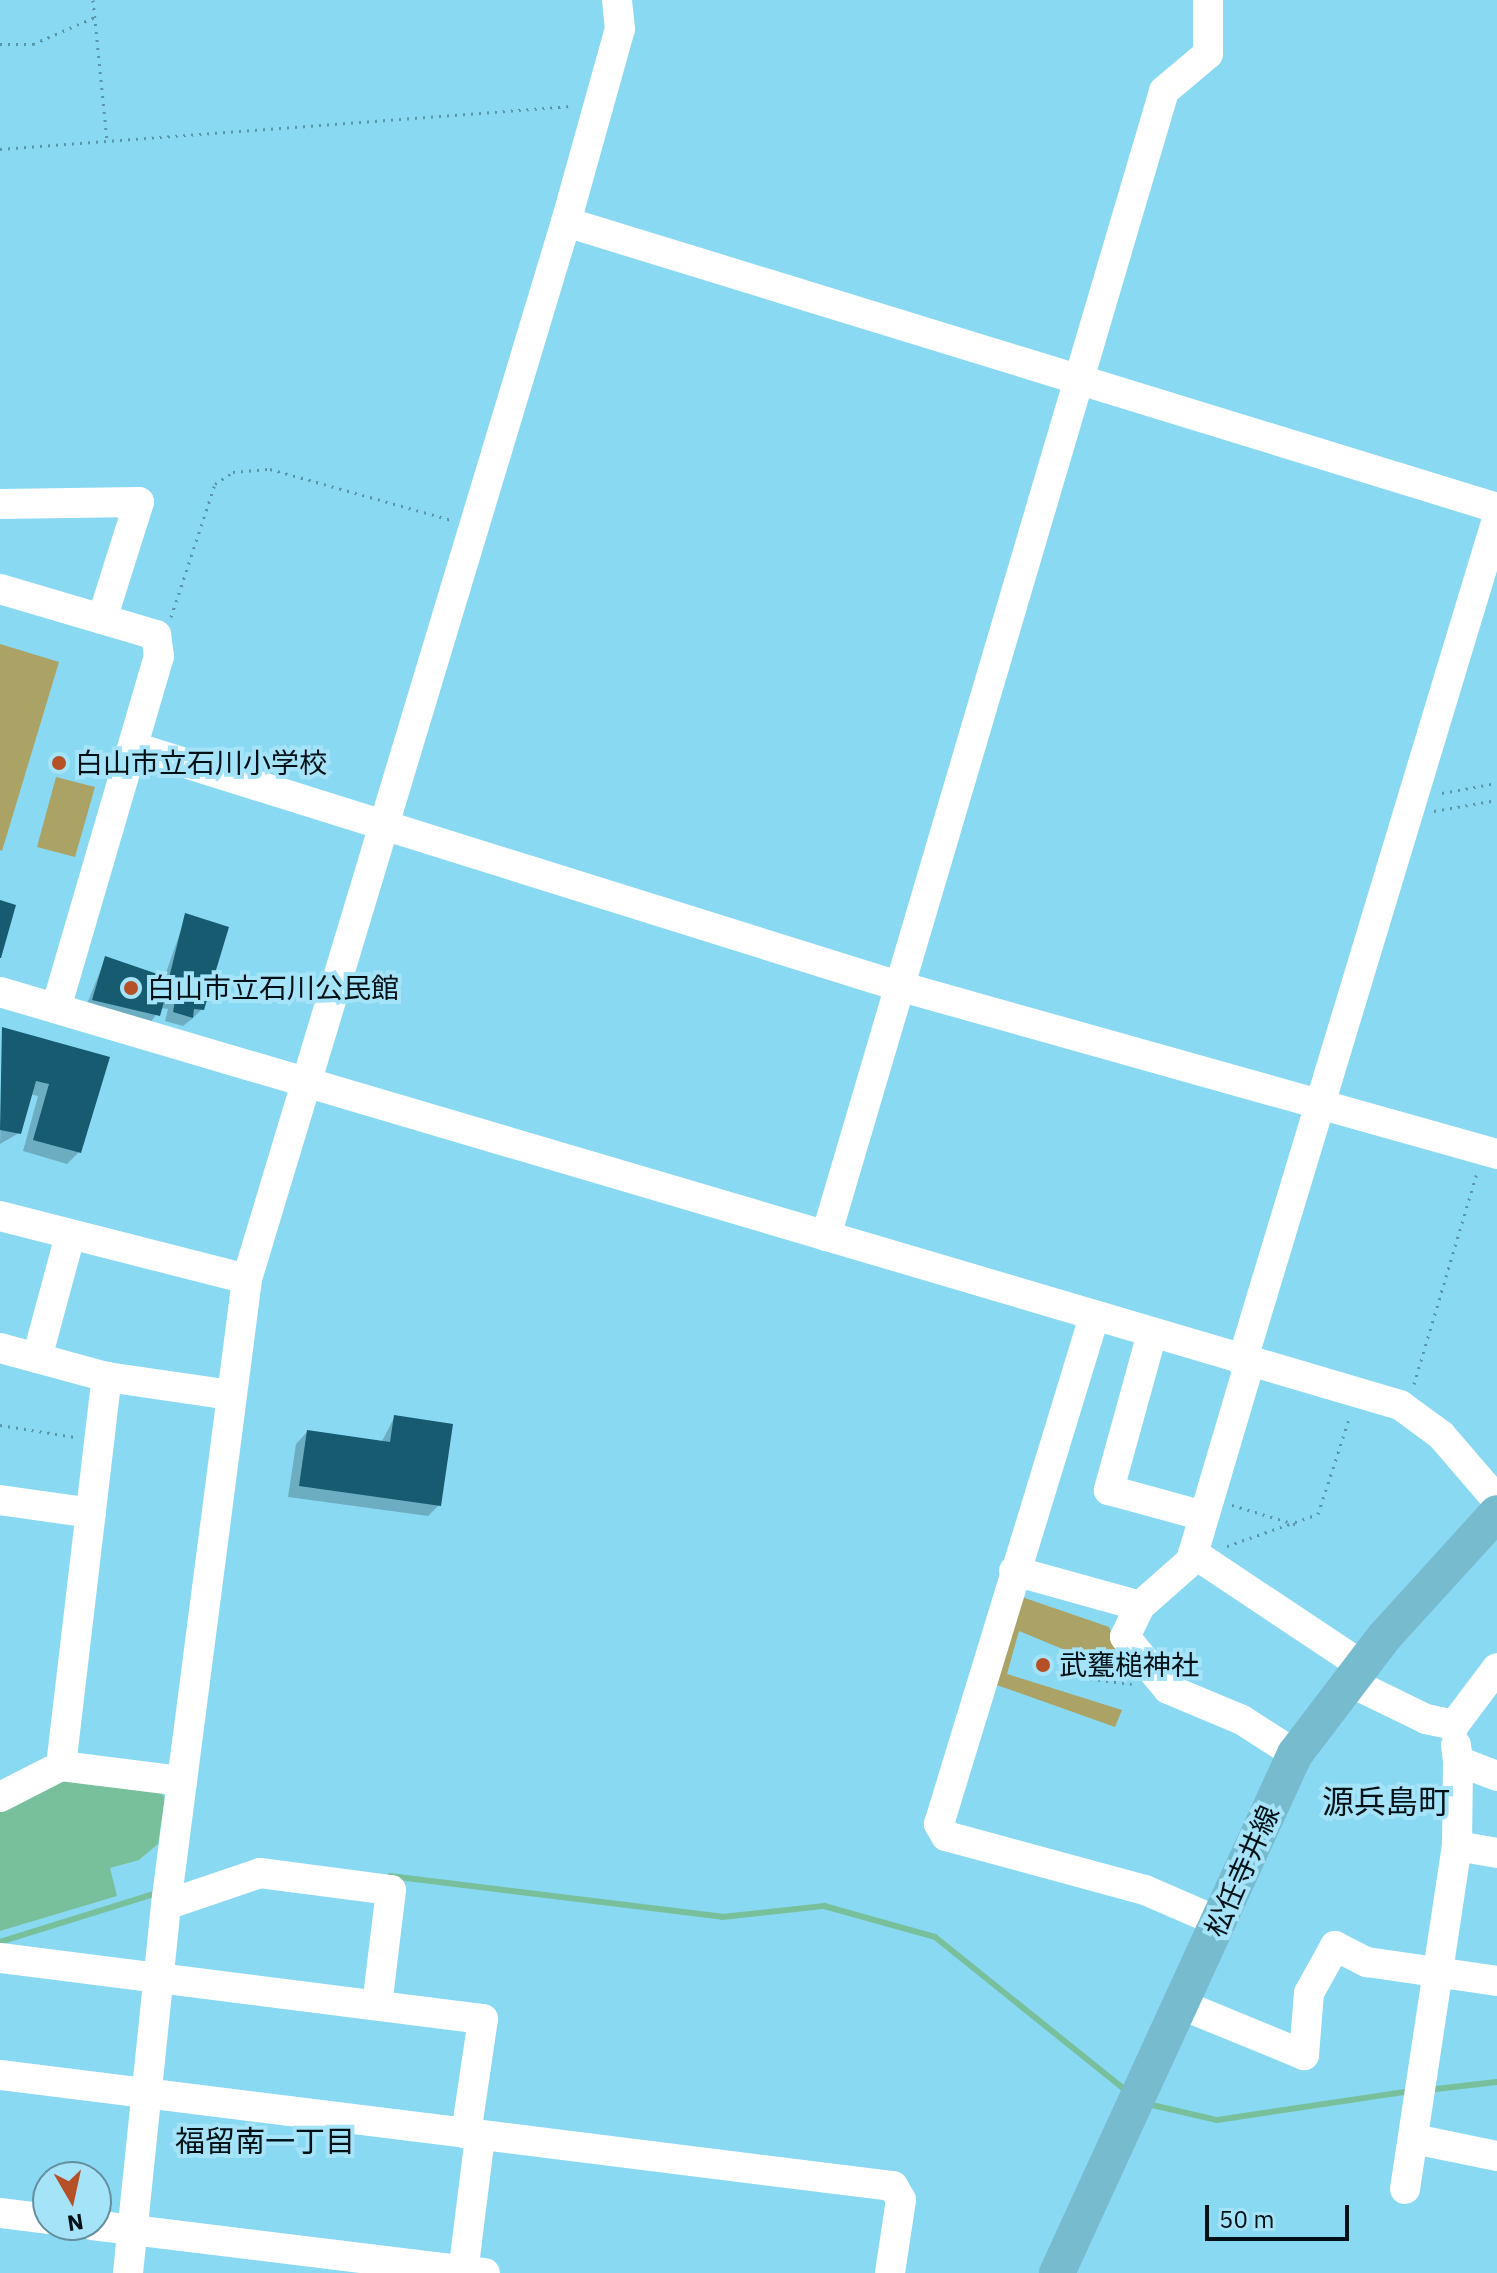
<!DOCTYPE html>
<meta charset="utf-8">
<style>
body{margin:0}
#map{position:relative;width:1497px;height:2273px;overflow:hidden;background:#89d9f3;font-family:"IBM Plex Sans","Noto Sans JP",sans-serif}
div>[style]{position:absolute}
.green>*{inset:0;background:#aba266}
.water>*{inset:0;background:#78c09c}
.shadow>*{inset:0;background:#0003}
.stream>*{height:6px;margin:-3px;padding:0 3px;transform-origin:3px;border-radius:3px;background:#78c09c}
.building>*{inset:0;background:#165b6f}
.path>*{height:3px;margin-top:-1.5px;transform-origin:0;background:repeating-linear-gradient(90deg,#5b95a9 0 2px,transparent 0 8px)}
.minor>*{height:30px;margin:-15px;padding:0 15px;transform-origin:15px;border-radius:15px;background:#fff}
.major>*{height:36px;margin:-18px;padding:0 18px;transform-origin:18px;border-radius:18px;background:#77bbcf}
.dots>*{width:22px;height:22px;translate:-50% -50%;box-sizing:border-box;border:4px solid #a5e3f8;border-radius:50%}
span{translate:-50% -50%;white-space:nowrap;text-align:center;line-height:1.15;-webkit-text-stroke:8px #a5e3f8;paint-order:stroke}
.poi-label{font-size:28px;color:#001017}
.left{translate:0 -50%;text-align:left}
.street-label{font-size:28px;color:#001017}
.neighbourhood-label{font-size:30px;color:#001017}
.quarter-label{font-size:32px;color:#001017}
.north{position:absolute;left:32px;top:2161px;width:80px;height:80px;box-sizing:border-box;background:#a5e3f8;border:2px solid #638f9e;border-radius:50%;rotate:171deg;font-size:22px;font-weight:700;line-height:32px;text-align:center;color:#001017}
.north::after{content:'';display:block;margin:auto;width:28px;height:36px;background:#b65026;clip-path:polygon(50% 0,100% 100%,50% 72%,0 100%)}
.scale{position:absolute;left:1205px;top:2205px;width:144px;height:36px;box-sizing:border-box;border:4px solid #001017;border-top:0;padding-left:10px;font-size:24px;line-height:28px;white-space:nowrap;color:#001017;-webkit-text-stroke:6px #a5e3f8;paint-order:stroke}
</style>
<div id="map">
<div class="green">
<div style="clip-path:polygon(0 644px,59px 662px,2px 851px,0 850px)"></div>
<div style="clip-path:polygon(56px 777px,95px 787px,75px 857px,37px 847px)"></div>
<div style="clip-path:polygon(1019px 1596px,1109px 1627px,1130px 1677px,1019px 1631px,1007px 1674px,1122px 1710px,1115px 1727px,991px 1683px)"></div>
</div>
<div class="water">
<div style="clip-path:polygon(53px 1780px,156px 1787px,165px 1798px,158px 1844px,139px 1860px,110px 1868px,117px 1896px,0 1931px,0 1809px)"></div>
</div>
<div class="shadow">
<div style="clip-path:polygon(186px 916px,202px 1009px,193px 1018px,183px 1026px,165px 1021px,168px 1009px,160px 1008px,150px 1024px,85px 1009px,105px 959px,164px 978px)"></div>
<div style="clip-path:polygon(3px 1030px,108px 1058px,79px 1152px,67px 1164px,23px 1151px,38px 1096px,30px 1094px,19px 1133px,0 1144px)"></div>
<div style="clip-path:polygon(394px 1418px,439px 1505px,428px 1516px,288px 1497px,296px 1444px,307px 1432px,381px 1443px)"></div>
</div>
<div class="stream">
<div style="left:390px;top:1876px;width:335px;rotate:7deg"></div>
<div style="left:722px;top:1917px;width:103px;rotate:-6.2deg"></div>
<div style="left:824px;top:1906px;width:115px;rotate:15.6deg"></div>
<div style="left:935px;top:1937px;width:241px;rotate:38.8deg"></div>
<div style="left:0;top:1942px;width:164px;rotate:-17.3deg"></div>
<div style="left:1427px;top:2090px;width:70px;rotate:-6.5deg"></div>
<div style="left:1152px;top:2105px;width:67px;rotate:13deg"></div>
<div style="left:1217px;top:2120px;width:197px;rotate:-8.5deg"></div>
</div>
<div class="building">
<div style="clip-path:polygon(0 900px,16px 905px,1px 958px,0 958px)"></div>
<div style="clip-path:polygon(185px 913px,229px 927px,204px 1010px,194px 1009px,193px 1018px,173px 1012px,175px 1001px,165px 998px,160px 1016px,92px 1000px,105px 956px,169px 978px)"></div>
<div style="clip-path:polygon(2px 1027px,110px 1057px,81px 1153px,33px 1140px,49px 1084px,36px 1081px,21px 1134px,0 1130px)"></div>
<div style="clip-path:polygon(394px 1415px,453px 1424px,441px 1506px,299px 1486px,307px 1430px,390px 1442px)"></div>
</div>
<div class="path">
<div style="left:93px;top:0;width:142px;rotate:84.3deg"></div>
<div style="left:0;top:44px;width:33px"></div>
<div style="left:33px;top:44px;width:68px;rotate:-23.5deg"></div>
<div style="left:0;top:149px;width:574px;rotate:-4.3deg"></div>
<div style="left:171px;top:617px;width:140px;rotate:-71.7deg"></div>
<div style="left:215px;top:484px;width:22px;rotate:-34deg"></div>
<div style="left:233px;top:472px;width:37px;rotate:-5deg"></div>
<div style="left:270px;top:469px;width:189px;rotate:15.7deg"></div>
<div style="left:1442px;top:793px;width:56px;rotate:-10.3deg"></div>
<div style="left:1434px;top:811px;width:64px;rotate:-9.9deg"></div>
<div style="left:1414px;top:1384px;width:220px;rotate:-73.4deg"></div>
<div style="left:0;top:1425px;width:76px;rotate:9.1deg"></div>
<div style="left:1232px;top:1505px;width:69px;rotate:16.9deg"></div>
<div style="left:1227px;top:1546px;width:96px;rotate:-19.4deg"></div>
<div style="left:1318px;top:1514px;width:103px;rotate:-71.9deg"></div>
<div style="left:1082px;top:1678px;width:50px;rotate:6.8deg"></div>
</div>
<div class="minor">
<div style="left:566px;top:222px;width:974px;rotate:17.08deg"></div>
<div style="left:0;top:504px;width:139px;rotate:-0.8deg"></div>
<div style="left:139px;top:502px;width:123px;rotate:107.5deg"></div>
<div style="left:0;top:589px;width:163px;rotate:16.4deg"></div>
<div style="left:156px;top:635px;width:21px;rotate:82deg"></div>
<div style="left:159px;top:656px;width:367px;rotate:106.3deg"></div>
<div style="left:134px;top:747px;width:797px;rotate:17.37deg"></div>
<div style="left:895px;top:985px;width:625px;rotate:15.68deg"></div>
<div style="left:0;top:992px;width:1460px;rotate:16.44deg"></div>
<div style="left:1400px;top:1405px;width:51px;rotate:36.2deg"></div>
<div style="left:1441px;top:1435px;width:86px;rotate:49.3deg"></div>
<div style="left:0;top:1216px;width:255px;rotate:14.3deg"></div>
<div style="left:826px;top:1236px;width:1194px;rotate:-73.55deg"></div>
<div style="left:1164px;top:91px;width:57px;rotate:-40.1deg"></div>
<div style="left:1208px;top:54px;width:54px;rotate:-90deg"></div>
<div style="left:1094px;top:1317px;width:530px;rotate:107deg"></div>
<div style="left:939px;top:1824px;width:14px;rotate:60deg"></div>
<div style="left:946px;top:1836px;width:206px;rotate:15.2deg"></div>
<div style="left:1145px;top:1890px;width:81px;rotate:23.4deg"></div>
<div style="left:1151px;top:1337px;width:159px;rotate:105.4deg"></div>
<div style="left:1109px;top:1490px;width:98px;rotate:15.3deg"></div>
<div style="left:0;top:1348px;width:111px;rotate:15.2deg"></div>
<div style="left:107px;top:1377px;width:124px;rotate:8.3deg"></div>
<div style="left:37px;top:1358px;width:123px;rotate:-74.9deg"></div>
<div style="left:1242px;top:1362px;width:881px;rotate:-73.17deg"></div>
<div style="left:1249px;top:1365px;width:204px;rotate:106.5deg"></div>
<div style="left:1191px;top:1561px;width:68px;rotate:138.6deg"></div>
<div style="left:1140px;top:1606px;width:34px;rotate:116deg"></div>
<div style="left:1125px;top:1637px;width:67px;rotate:50.4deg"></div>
<div style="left:1168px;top:1689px;width:80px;rotate:22.7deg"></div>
<div style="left:1242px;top:1720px;width:63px;rotate:32.7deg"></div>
<div style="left:0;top:1500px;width:92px;rotate:8.1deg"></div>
<div style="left:1193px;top:1553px;width:202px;rotate:33.7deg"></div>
<div style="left:1014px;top:1571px;width:131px;rotate:15.5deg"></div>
<div style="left:1348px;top:1681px;width:87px;rotate:26deg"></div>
<div style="left:1426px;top:1719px;width:29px;rotate:12deg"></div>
<div style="left:1454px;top:1725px;width:71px;rotate:-53deg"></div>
<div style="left:1456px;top:1745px;width:16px;rotate:83deg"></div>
<div style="left:1458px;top:1761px;width:42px;rotate:21deg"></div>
<div style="left:61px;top:1766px;width:392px;rotate:-83.3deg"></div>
<div style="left:0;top:1797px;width:68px;rotate:-26.9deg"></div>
<div style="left:61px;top:1766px;width:122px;rotate:7.1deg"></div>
<div style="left:1457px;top:1846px;width:41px;rotate:9.9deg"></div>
<div style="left:166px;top:1905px;width:99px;rotate:-18.8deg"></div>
<div style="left:260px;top:1873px;width:132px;rotate:7.4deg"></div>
<div style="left:391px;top:1890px;width:116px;rotate:96.9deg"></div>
<div style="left:0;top:1958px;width:487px;rotate:7.2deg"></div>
<div style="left:483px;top:2019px;width:116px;rotate:98.4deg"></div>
<div style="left:1182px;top:2005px;width:132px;rotate:22.3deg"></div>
<div style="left:1304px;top:2055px;width:62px;rotate:-85.4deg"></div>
<div style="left:1309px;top:1993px;width:54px;rotate:-61deg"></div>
<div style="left:1335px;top:1946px;width:36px;rotate:27deg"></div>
<div style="left:1367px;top:1962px;width:131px;rotate:8.3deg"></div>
<div style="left:0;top:2075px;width:900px;rotate:7.09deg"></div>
<div style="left:893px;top:2186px;width:16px;rotate:60deg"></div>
<div style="left:901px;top:2200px;width:74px;rotate:98.6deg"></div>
<div style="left:1414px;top:2139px;width:85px;rotate:11.6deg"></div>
<div style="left:1405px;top:2189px;width:347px;rotate:-81.4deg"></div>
<div style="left:1457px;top:1846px;width:85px;rotate:-89.3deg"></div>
<div style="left:0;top:2213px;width:48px;rotate:7.1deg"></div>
<div style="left:92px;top:2225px;width:396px;rotate:7deg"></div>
<div style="left:128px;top:2273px;width:378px;rotate:-84.1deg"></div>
<div style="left:167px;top:1897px;width:623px;rotate:-82.62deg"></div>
<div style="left:247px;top:1279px;width:1104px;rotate:-73.21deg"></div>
<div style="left:566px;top:222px;width:200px;rotate:-74.4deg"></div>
<div style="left:620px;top:29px;width:29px;rotate:-96deg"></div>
<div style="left:463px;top:2273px;width:137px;rotate:-82.9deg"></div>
</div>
<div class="major">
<div style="left:1057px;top:2273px;width:571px;rotate:-65.37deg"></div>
<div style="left:1295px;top:1754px;width:148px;rotate:-52.7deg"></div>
<div style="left:1385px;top:1636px;width:166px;rotate:-47.7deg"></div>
</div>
<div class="dots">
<div style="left:59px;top:763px;background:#b65026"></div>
<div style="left:131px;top:988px;background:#b65026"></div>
<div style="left:1043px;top:1665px;background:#b65026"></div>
</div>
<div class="poi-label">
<span class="left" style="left:75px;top:763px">白山市立石川小学校</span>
<span class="left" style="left:147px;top:988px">白山市立石川公民館</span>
<span class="left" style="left:1059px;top:1665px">武甕槌神社</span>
</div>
<div class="street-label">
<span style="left:1242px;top:1871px;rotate:-66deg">松任寺井線</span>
</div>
<div class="neighbourhood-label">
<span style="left:265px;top:2141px">福留南一丁目</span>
</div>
<div class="quarter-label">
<span style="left:1386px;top:1801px">源兵島町</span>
</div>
<div class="north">N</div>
<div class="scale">50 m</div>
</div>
